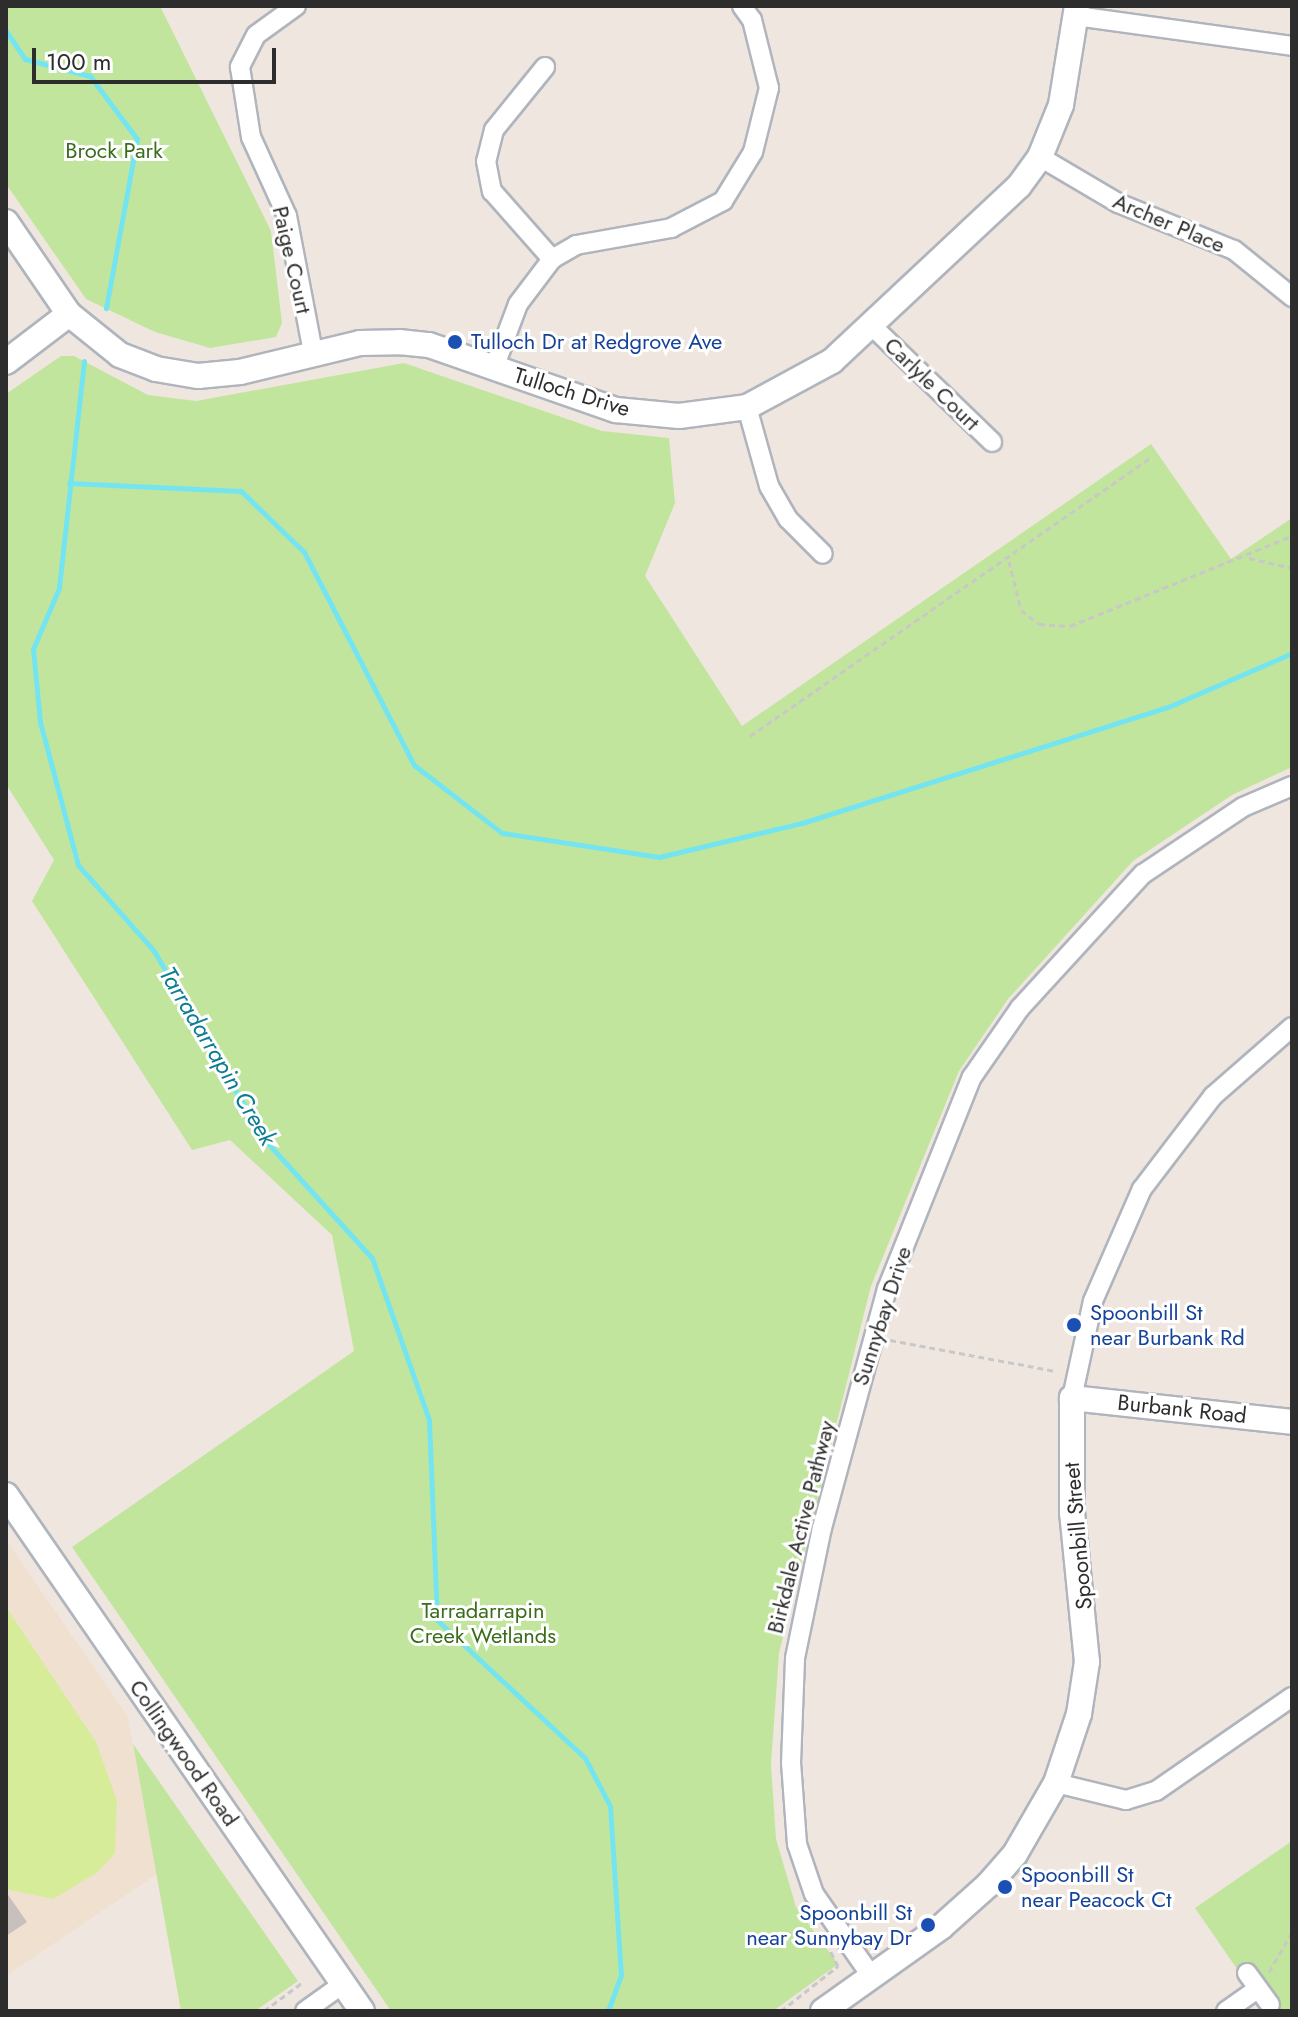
<!DOCTYPE html>
<style>
body{margin:0}
#map{position:relative;width:1298px;height:2017px;overflow:hidden;background:#efe6e0;font-family:Jost,sans-serif}
div>[style]{position:absolute}
.education>*{inset:0;background:#f0e0d0}
.green>*{inset:0;background:#c2e59d}
.pitch>*{inset:0;background:#d7ec99}
.stream>*{height:5px;margin:-2.5px;padding:0 2.5px;transform-origin:2.5px;border-radius:2.5px;background:#74e5f0}
.building>*{inset:0;background:#c7c0bc}
.path>*{height:3px;margin-top:-1.5px;transform-origin:0;background:repeating-linear-gradient(90deg,#c8c8c8 0 6px,transparent 0 10px)}
.roads{filter:drop-shadow(2px 0 #b0b5bd) drop-shadow(-2px 0 #b0b5bd) drop-shadow(0 2px #b0b5bd) drop-shadow(0 -2px #b0b5bd)}
.street>*{height:18px;margin:-9px;padding:0 9px;transform-origin:9px;border-radius:9px;background:#fff}
.secondary>*{height:24px;margin:-12px;padding:0 12px;transform-origin:12px;border-radius:12px;background:#fff}
.dots>*{width:22px;height:22px;translate:-50% -50%;box-sizing:border-box;border:4px solid #fff;border-radius:50%}
span{translate:-50% -50%;white-space:nowrap;text-align:center;line-height:1.15;-webkit-text-stroke:6px #fff;paint-order:stroke}
.park-label{font-size:22px;color:#3a6d1b}
.street-label{font-size:22px;color:#2d2d2d}
.transit-label{font-size:22px;color:#164399}
.left{translate:0 -50%;text-align:left}
.right{translate:-100% -50%;text-align:right}
.water-label{font-size:24px;color:#0d7d94;font-style:italic}
.frame{position:absolute;inset:0;border:8px solid #2d2d2d;pointer-events:none}
.scale{position:absolute;left:32px;top:48px;width:244px;height:36px;box-sizing:border-box;border:4px solid #2d2d2d;border-top:0;padding-left:10px;font-size:24px;line-height:28px;white-space:nowrap;color:#2d2d2d;-webkit-text-stroke:6px #fff;paint-order:stroke}
</style>
<div id="map">
<div class="education">
<div style="clip-path:polygon(6px 1540px,127px 1715px,157px 1874px,7px 1975px)"></div>
</div>
<div class="green">
<div style="clip-path:polygon(6px 6px,160px 6px,271px 231px,282px 323px,276px 337px,210px 348px,155px 332px,86px 299px,6px 184px)"></div>
<div style="clip-path:polygon(61px 356px,74px 356px,148px 395px,196px 401px,404px 363px,602px 431px,669px 438px,675px 503px,645px 576px,742px 726px,1151px 444px,1231px 559px,1292px 518px,1292px 767px,1232px 795px,1133px 861px,1008px 999px,959px 1071px,871px 1286px,779px 1653px,771px 1764px,776px 1839px,796px 1907px,838px 1964px,773px 2011px,391px 2011px,72px 1547px,354px 1351px,332px 1235px,230px 1140px,192px 1150px,32px 901px,54px 860px,6px 784px,6px 394px)"></div>
<div style="clip-path:polygon(133px 1744px,298px 1981px,255px 2011px,181px 2011px)"></div>
<div style="clip-path:polygon(1292px 1841px,1292px 2011px,1266px 2011px,1195px 1908px)"></div>
</div>
<div class="pitch">
<div style="clip-path:polygon(6px 1607px,96px 1742px,117px 1801px,115px 1853px,98px 1872px,53px 1899px,6px 1889px)"></div>
</div>
<div class="stream">
<div style="left:6px;top:31px;width:34px;rotate:56deg"></div>
<div style="left:25px;top:59px;width:67px;rotate:14.7deg"></div>
<div style="left:90px;top:76px;width:79px;rotate:53.3deg"></div>
<div style="left:137px;top:139px;width:172px;rotate:100.4deg"></div>
<div style="left:84px;top:361px;width:228px;rotate:96.3deg"></div>
<div style="left:59px;top:588px;width:66px;rotate:113.1deg"></div>
<div style="left:33px;top:649px;width:73px;rotate:84.5deg"></div>
<div style="left:40px;top:722px;width:148px;rotate:75.1deg"></div>
<div style="left:78px;top:865px;width:115px;rotate:48.5deg"></div>
<div style="left:154px;top:951px;width:218px;rotate:59.7deg"></div>
<div style="left:264px;top:1139px;width:161px;rotate:47.8deg"></div>
<div style="left:372px;top:1258px;width:172px;rotate:70.6deg"></div>
<div style="left:429px;top:1420px;width:200px;rotate:87.7deg"></div>
<div style="left:437px;top:1620px;width:202px;rotate:43deg"></div>
<div style="left:585px;top:1758px;width:54px;rotate:62.5deg"></div>
<div style="left:610px;top:1806px;width:169px;rotate:86.3deg"></div>
<div style="left:621px;top:1975px;width:38px;rotate:110deg"></div>
<div style="left:69px;top:483px;width:172px;rotate:2.7deg"></div>
<div style="left:241px;top:491px;width:88px;rotate:44.1deg"></div>
<div style="left:304px;top:552px;width:240px;rotate:62.7deg"></div>
<div style="left:414px;top:765px;width:111px;rotate:37.7deg"></div>
<div style="left:502px;top:833px;width:159px;rotate:8.7deg"></div>
<div style="left:659px;top:857px;width:147px;rotate:-13.4deg"></div>
<div style="left:802px;top:823px;width:384px;rotate:-17.6deg"></div>
<div style="left:1168px;top:707px;width:135px;rotate:-23.5deg"></div>
</div>
<div class="building">
<div style="clip-path:polygon(6px 1892px,27px 1922px,6px 1936px)"></div>
</div>
<div class="path">
<div style="left:1249px;top:558px;width:44px;rotate:13.1deg"></div>
<div style="left:1009px;top:561px;width:50px;rotate:76.2deg"></div>
<div style="left:1021px;top:610px;width:23px;rotate:38deg"></div>
<div style="left:1039px;top:624px;width:31px;rotate:4deg"></div>
<div style="left:1070px;top:626px;width:240px;rotate:-22.1deg"></div>
<div style="left:750px;top:736px;width:489px;rotate:-34.8deg"></div>
<div style="left:890px;top:1340px;width:168px;rotate:10.6deg"></div>
<div style="left:1269px;top:1972px;width:46px;rotate:-60.1deg"></div>
<div style="left:264px;top:2011px;width:49px;rotate:-36.6deg"></div>
<div style="left:781px;top:2011px;width:73px;rotate:-38.3deg"></div>
<div style="left:838px;top:1966px;width:18px;rotate:-117deg"></div>
</div>
<div class="roads">
<div class="street">
<div style="left:296px;top:6px;width:49px;rotate:144.1deg"></div>
<div style="left:256px;top:35px;width:36px;rotate:117deg"></div>
<div style="left:240px;top:67px;width:71px;rotate:81.1deg"></div>
<div style="left:251px;top:137px;width:87px;rotate:65.5deg"></div>
<div style="left:287px;top:216px;width:138px;rotate:79.2deg"></div>
<div style="left:1076px;top:16px;width:218px;rotate:7.9deg"></div>
<div style="left:545px;top:67px;width:81px;rotate:129deg"></div>
<div style="left:494px;top:130px;width:32px;rotate:104deg"></div>
<div style="left:486px;top:161px;width:31px;rotate:79deg"></div>
<div style="left:492px;top:191px;width:91px;rotate:48.6deg"></div>
<div style="left:1040px;top:157px;width:91px;rotate:30.5deg"></div>
<div style="left:1118px;top:203px;width:125px;rotate:22.1deg"></div>
<div style="left:1234px;top:250px;width:75px;rotate:39deg"></div>
<div style="left:872px;top:326px;width:167px;rotate:44deg"></div>
<div style="left:494px;top:368px;width:68px;rotate:-69.4deg"></div>
<div style="left:518px;top:304px;width:56px;rotate:-52.9deg"></div>
<div style="left:552px;top:259px;width:28px;rotate:-30deg"></div>
<div style="left:576px;top:245px;width:97px;rotate:-10.1deg"></div>
<div style="left:671px;top:228px;width:59px;rotate:-27.4deg"></div>
<div style="left:723px;top:201px;width:57px;rotate:-58.5deg"></div>
<div style="left:753px;top:152px;width:66px;rotate:-76deg"></div>
<div style="left:769px;top:88px;width:70px;rotate:-104deg"></div>
<div style="left:752px;top:20px;width:17px;rotate:-126deg"></div>
<div style="left:747px;top:407px;width:82px;rotate:74.4deg"></div>
<div style="left:769px;top:486px;width:38px;rotate:60deg"></div>
<div style="left:788px;top:519px;width:49px;rotate:45deg"></div>
<div style="left:1072px;top:1398px;width:99px;rotate:-77.8deg"></div>
<div style="left:1093px;top:1301px;width:122px;rotate:-66.4deg"></div>
<div style="left:1142px;top:1189px;width:117px;rotate:-52.6deg"></div>
<div style="left:1213px;top:1096px;width:105px;rotate:-41.1deg"></div>
<div style="left:1056px;top:1783px;width:72px;rotate:13.7deg"></div>
<div style="left:1126px;top:1800px;width:31px;rotate:-17deg"></div>
<div style="left:1156px;top:1791px;width:165px;rotate:-34.7deg"></div>
<div style="left:1247px;top:1973px;width:39px;rotate:54deg"></div>
<div style="left:872px;top:1977px;width:101px;rotate:-124.9deg"></div>
<div style="left:814px;top:1894px;width:53px;rotate:-108.8deg"></div>
<div style="left:797px;top:1844px;width:81px;rotate:-94.2deg"></div>
<div style="left:791px;top:1763px;width:105px;rotate:-87.8deg"></div>
<div style="left:795px;top:1658px;width:133px;rotate:-78.3deg"></div>
<div style="left:822px;top:1528px;width:248px;rotate:-74.8deg"></div>
<div style="left:887px;top:1289px;width:228px;rotate:-68.2deg"></div>
<div style="left:972px;top:1077px;width:84px;rotate:-55.2deg"></div>
<div style="left:1020px;top:1008px;width:182px;rotate:-47.5deg"></div>
<div style="left:1143px;top:874px;width:120px;rotate:-33.8deg"></div>
<div style="left:1243px;top:807px;width:53px;rotate:-23.2deg"></div>
<div style="left:305px;top:2011px;width:47px;rotate:-35.4deg"></div>
<div style="left:1226px;top:2011px;width:39px;rotate:-35deg"></div>
</div>
<div class="secondary">
<div style="left:6px;top:222px;width:112px;rotate:55.6deg"></div>
<div style="left:69px;top:314px;width:65px;rotate:38.8deg"></div>
<div style="left:120px;top:355px;width:39px;rotate:21deg"></div>
<div style="left:156px;top:369px;width:43px;rotate:9.5deg"></div>
<div style="left:198px;top:376px;width:42px;rotate:-5.4deg"></div>
<div style="left:240px;top:372px;width:123px;rotate:-13.6deg"></div>
<div style="left:360px;top:343px;width:39px;rotate:-1deg"></div>
<div style="left:399px;top:342px;width:30px;rotate:6deg"></div>
<div style="left:429px;top:345px;width:198px;rotate:19.2deg"></div>
<div style="left:616px;top:410px;width:63px;rotate:5.4deg"></div>
<div style="left:679px;top:416px;width:69px;rotate:-7.5deg"></div>
<div style="left:747px;top:407px;width:97px;rotate:-28.4deg"></div>
<div style="left:832px;top:361px;width:256px;rotate:-43.1deg"></div>
<div style="left:1019px;top:186px;width:36px;rotate:-54deg"></div>
<div style="left:1040px;top:157px;width:56px;rotate:-68deg"></div>
<div style="left:1061px;top:105px;width:100px;rotate:-80.8deg"></div>
<div style="left:6px;top:362px;width:79px;rotate:-37.3deg"></div>
<div style="left:6px;top:1495px;width:627px;rotate:55.4deg"></div>
<div style="left:823px;top:2011px;width:145px;rotate:-35.4deg"></div>
<div style="left:941px;top:1927px;width:63px;rotate:-41.8deg"></div>
<div style="left:988px;top:1885px;width:41px;rotate:-48.9deg"></div>
<div style="left:1015px;top:1854px;width:82px;rotate:-60deg"></div>
<div style="left:1056px;top:1783px;width:73px;rotate:-71.6deg"></div>
<div style="left:1079px;top:1714px;width:53px;rotate:-81.3deg"></div>
<div style="left:1087px;top:1662px;width:150px;rotate:-95.7deg"></div>
<div style="left:1072px;top:1513px;width:115px;rotate:-90deg"></div>
<div style="left:1072px;top:1398px;width:221px;rotate:6.2deg"></div>
</div>
</div>
<div class="dots">
<div style="left:455px;top:342px;background:#1a4fb4"></div>
<div style="left:1074px;top:1325px;background:#1a4fb4"></div>
<div style="left:1005px;top:1887px;background:#1a4fb4"></div>
<div style="left:928px;top:1925px;background:#1a4fb4"></div>
</div>
<div class="park-label">
<span style="left:114px;top:151px">Brock Park</span>
<span style="left:483px;top:1623px">Tarradarrapin<br>Creek Wetlands</span>
</div>
<div class="street-label">
<span style="left:1169px;top:223px;rotate:23deg">Archer Place</span>
<span style="left:292px;top:260px;rotate:77deg">Paige Court</span>
<span style="left:932px;top:384px;rotate:44deg">Carlyle Court</span>
<span style="left:572px;top:392px;rotate:17deg">Tulloch Drive</span>
<span style="left:882px;top:1316px;rotate:-72deg">Sunnybay Drive</span>
<span style="left:1182px;top:1409px;rotate:6deg">Burbank Road</span>
<span style="left:801px;top:1527px;rotate:-76deg">Birkdale Active Pathway</span>
<span style="left:1078px;top:1536px;rotate:-95deg">Spoonbill Street</span>
<span style="left:184px;top:1753px;rotate:55deg">Collingwood Road</span>
</div>
<div class="transit-label">
<span class="left" style="left:471px;top:342px">Tulloch Dr at Redgrove Ave</span>
<span class="left" style="left:1090px;top:1325px">Spoonbill St<br>near Burbank Rd</span>
<span class="left" style="left:1021px;top:1887px">Spoonbill St<br>near Peacock Ct</span>
<span class="right" style="left:912px;top:1925px">Spoonbill St<br>near Sunnybay Dr</span>
</div>
<div class="water-label">
<span style="left:218px;top:1056px;rotate:59deg">Tarradarrapin Creek</span>
</div>
<div class="frame"></div>
<div class="scale">100 m</div>
</div>
